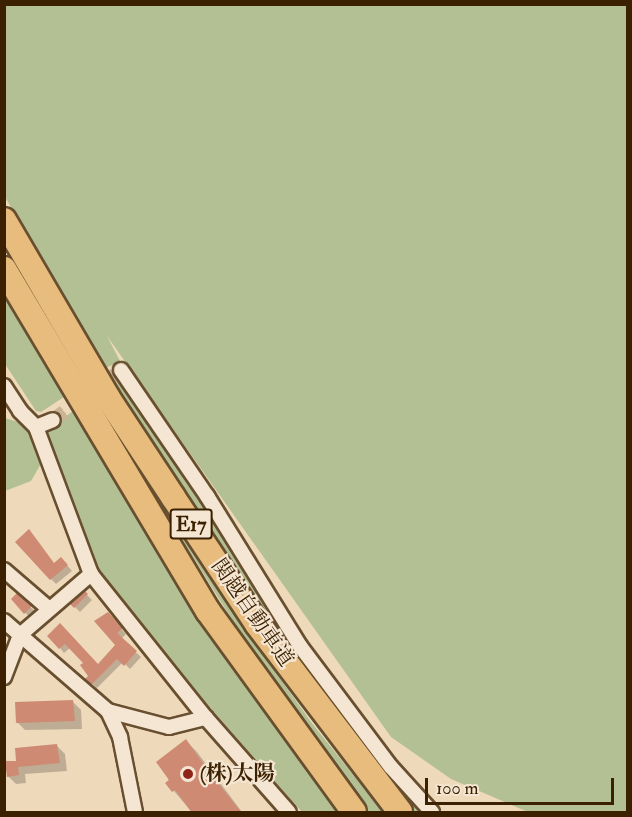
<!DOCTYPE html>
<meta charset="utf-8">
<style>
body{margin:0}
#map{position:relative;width:632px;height:817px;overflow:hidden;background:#eed9ba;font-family:"IM FELL Double Pica","Noto Serif JP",serif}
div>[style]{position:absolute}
.green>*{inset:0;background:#b3c094}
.shadow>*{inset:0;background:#0003}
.building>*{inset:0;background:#ce8a72}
.minor-tunnel>*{height:14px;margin-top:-7px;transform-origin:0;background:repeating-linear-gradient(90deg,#cab495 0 14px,transparent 0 21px)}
.roads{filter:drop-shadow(2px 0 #684f2f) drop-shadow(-2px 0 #684f2f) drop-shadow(0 2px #684f2f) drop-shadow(0 -2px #684f2f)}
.minor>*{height:14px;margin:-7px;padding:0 7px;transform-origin:7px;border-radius:7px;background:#f4e6d2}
.motorway>*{height:24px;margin:-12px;padding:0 12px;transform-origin:12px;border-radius:12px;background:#e7bc7d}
.dots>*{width:16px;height:16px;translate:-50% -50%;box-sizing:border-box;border:3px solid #f4e6d2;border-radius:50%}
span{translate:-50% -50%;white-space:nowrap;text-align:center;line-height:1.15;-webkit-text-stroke:4.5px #f4e6d2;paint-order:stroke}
.shield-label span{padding:2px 4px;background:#f4e6d2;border:2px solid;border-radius:4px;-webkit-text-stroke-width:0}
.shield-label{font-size:20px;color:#3b2101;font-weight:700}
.street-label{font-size:21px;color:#3b2101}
.poi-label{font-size:21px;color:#3b2101;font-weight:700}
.left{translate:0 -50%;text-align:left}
.frame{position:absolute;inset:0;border:6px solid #3b2101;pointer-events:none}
.scale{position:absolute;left:425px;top:778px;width:189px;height:27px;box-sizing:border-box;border:3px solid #3b2101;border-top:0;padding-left:8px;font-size:18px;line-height:21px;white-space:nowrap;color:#3b2101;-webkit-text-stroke:4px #f4e6d2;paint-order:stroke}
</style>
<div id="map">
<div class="green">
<div style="clip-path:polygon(4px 5px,627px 5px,627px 812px,528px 812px,451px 779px,391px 737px,107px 336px,120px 361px,106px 368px,5px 197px)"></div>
<div style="clip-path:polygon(5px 295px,64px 397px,41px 412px,36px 411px,5px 364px)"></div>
<div style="clip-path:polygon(121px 374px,173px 452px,181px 475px,299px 646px,427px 812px,414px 812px,306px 675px,179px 489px,113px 379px)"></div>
<div style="clip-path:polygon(94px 398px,233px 612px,311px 722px,383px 812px,368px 812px,259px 663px)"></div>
<div style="clip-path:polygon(73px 411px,155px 547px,256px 700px,337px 812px,302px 812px,208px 705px,96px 565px,44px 432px)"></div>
<div style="clip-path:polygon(5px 418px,18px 422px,35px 440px,42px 462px,31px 481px,5px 491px)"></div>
</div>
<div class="shadow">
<div style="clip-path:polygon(55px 564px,66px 564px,72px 571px,56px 584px,51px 579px)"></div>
<div style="clip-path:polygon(85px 593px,92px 600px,80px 612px,72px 604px)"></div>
<div style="clip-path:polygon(17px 595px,36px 612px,30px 618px,13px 599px)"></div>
<div style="clip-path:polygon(108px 614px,126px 634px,121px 639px,141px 657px,130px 669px,123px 662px,97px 688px,87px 679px,90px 676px,85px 663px,70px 648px,64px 653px,60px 648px,60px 625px,99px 666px,117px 645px)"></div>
<div style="clip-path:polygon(73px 702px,81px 710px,82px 729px,25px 730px,17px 722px)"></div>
<div style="clip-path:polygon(186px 741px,197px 752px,242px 812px,192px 812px,167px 783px)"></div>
<div style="clip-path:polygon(57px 746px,65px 754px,67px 771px,25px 774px,26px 783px,16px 784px,8px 776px,18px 762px)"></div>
</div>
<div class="building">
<div style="clip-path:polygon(29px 529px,54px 563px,61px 557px,68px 565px,50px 580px,15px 542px)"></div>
<div style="clip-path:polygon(85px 591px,88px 594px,74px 608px,70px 604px)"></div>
<div style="clip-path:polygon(17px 593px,32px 606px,24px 614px,11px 599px)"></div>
<div style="clip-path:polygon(108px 612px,123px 628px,117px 633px,137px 651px,124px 666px,117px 659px,91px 685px,85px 679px,88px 676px,80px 665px,83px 663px,65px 644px,59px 649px,47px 636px,60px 623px,98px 664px,115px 645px,94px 621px)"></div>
<div style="clip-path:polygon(73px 700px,75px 721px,16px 723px,15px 702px)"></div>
<div style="clip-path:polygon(186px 739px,207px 769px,242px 813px,192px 813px,175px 790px,172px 792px,165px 783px,169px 780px,156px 762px)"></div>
<div style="clip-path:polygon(57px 744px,60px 763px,18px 767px,19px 775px,7px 777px,5px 761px,16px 761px,15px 748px)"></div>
</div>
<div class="minor-tunnel">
<div style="left:53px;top:420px;width:84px;rotate:-36.3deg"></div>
</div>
<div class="roads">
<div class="minor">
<div style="left:121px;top:370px;width:153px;rotate:55.7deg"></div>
<div style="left:207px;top:496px;width:176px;rotate:58.2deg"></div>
<div style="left:300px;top:646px;width:151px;rotate:53.1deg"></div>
<div style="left:391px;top:767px;width:61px;rotate:47.7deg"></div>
<div style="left:4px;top:386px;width:30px;rotate:57deg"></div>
<div style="left:20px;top:411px;width:23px;rotate:45deg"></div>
<div style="left:36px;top:427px;width:157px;rotate:69.5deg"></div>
<div style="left:36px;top:427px;width:18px;rotate:-22deg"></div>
<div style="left:4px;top:570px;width:58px;rotate:40.8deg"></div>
<div style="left:4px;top:621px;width:138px;rotate:40.9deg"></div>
<div style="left:108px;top:711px;width:63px;rotate:14.7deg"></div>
<div style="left:169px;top:727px;width:38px;rotate:-14deg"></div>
<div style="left:206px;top:718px;width:125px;rotate:48.6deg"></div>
<div style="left:4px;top:677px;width:45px;rotate:-69.1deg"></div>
<div style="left:20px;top:635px;width:94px;rotate:-40.7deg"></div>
<div style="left:91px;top:574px;width:184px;rotate:51.4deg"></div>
<div style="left:108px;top:711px;width:29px;rotate:65deg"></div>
<div style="left:120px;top:737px;width:76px;rotate:78.7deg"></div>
</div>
<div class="motorway">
<div style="left:4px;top:220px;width:206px;rotate:59.7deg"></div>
<div style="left:108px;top:398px;width:118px;rotate:56.7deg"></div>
<div style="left:173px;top:497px;width:152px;rotate:56.5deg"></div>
<div style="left:257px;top:624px;width:236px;rotate:52.7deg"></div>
<div style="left:4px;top:269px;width:398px;rotate:59.2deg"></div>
<div style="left:208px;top:611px;width:248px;rotate:54deg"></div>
</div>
</div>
<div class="dots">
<div style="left:188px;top:774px;background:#8f2418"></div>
</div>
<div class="shield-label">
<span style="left:191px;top:524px">E17</span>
</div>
<div class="street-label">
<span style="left:252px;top:613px;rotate:55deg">関越自動車道</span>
</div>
<div class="poi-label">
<span class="left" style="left:200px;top:774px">(株)太陽</span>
</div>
<div class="frame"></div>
<div class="scale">100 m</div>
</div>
